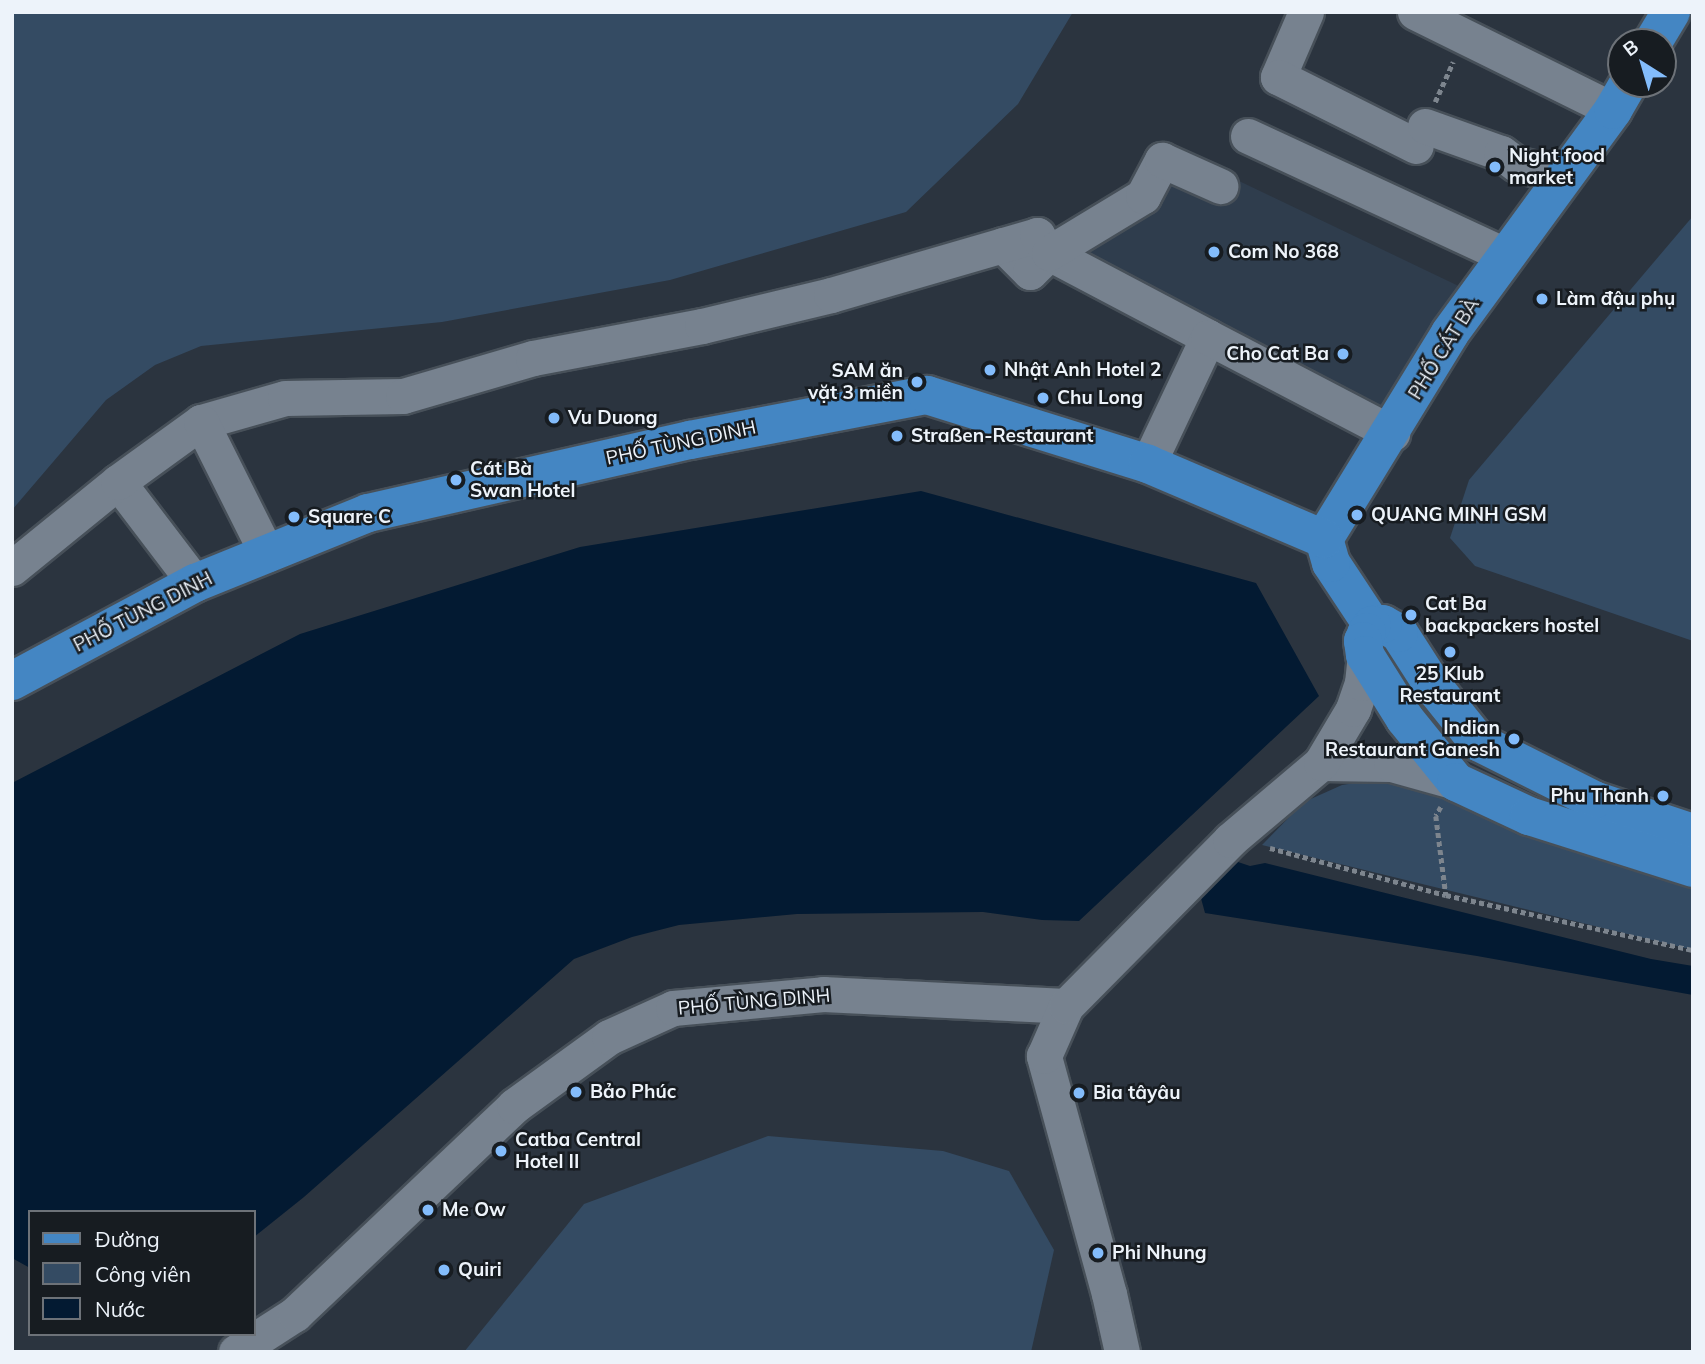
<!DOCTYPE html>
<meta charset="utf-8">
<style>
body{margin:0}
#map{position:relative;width:1705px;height:1364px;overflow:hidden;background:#2b343f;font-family:Mulish,sans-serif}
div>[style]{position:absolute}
.built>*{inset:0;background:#2f3d4d}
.green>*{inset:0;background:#344b63}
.water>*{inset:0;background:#031a32}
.path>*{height:4.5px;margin-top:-2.25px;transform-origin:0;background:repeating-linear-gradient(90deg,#7d858e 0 5px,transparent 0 8.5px)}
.roads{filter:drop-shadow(2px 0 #475059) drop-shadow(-2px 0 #475059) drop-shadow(0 2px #475059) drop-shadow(0 -2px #475059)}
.minor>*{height:35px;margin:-17.5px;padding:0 17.5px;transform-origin:17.5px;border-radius:17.5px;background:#77828f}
.major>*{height:38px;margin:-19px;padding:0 19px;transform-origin:19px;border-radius:19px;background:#4486c3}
.dots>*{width:19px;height:19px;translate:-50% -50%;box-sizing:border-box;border:4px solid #171c21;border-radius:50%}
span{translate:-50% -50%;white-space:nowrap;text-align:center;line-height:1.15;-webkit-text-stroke:5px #171c21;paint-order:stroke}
.poi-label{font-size:19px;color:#edf3fa;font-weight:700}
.left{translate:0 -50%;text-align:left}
.right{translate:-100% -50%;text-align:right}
.street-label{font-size:19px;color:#edf3fa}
.frame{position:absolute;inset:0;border:14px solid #edf3fa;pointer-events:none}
.legend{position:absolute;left:28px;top:1210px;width:228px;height:126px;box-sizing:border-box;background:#171c21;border:2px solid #6d7278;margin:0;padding:9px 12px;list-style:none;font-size:21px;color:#edf3fa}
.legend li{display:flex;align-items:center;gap:14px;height:35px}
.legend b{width:35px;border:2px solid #6d7278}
.north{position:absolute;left:1607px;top:28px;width:70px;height:70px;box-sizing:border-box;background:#171c21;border:2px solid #6d7278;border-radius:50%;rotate:323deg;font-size:19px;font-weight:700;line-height:28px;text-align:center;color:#edf3fa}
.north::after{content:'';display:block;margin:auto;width:24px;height:32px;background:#83bcfb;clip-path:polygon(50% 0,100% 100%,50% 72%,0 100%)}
</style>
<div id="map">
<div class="built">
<div style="clip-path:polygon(1167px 171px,1225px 197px,1237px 180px,1467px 290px,1384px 417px,1069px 254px)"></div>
</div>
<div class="green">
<div style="clip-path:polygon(12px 12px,1073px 12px,1018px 104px,906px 212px,670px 280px,442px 322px,201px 346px,155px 365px,106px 400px,12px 510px)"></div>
<div style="clip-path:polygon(1693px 216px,1693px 641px,1475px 566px,1450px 538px,1469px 480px)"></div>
<div style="clip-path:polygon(1386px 778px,1693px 862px,1693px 950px,1262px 845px,1304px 802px,1342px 785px)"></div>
<div style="clip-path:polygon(768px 1136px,943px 1151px,1009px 1171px,1054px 1250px,1031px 1352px,464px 1352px,584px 1204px)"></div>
</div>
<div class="water">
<div style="clip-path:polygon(921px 491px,1256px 583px,1319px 696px,1079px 921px,1042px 920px,983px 912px,797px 914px,679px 925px,632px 937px,574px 959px,304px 1197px,254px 1237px,254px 1212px,30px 1212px,30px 1268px,12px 1258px,12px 783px,300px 634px,580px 547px)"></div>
<div style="clip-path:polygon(1232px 860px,1250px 866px,1265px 863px,1651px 959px,1693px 966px,1693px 995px,1477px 956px,1205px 913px,1199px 891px)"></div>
</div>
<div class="path">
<div style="left:1435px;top:102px;width:44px;rotate:-65.8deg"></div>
<div style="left:1441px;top:807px;width:10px;rotate:119deg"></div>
<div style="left:1436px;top:816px;width:80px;rotate:82.8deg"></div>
<div style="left:1270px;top:848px;width:182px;rotate:15deg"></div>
<div style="left:1446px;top:895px;width:253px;rotate:12.6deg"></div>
</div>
<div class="roads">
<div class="minor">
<div style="left:1306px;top:12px;width:71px;rotate:113.3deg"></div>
<div style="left:1278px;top:77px;width:154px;rotate:26.6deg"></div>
<div style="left:1415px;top:12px;width:221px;rotate:26.3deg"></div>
<div style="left:1425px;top:126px;width:81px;rotate:19.6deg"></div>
<div style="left:1501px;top:153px;width:19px;rotate:36deg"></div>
<div style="left:1516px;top:164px;width:49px;rotate:14deg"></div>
<div style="left:1248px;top:136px;width:285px;rotate:24.9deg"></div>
<div style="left:1003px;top:245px;width:38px;rotate:45deg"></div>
<div style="left:1030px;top:272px;width:27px;rotate:-45deg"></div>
<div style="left:1049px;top:253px;width:180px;rotate:27.8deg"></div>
<div style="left:1208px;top:337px;width:140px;rotate:115.3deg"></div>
<div style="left:1208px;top:337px;width:208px;rotate:27.6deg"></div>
<div style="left:201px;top:422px;width:87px;rotate:-15.9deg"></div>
<div style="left:285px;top:398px;width:118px;rotate:-1deg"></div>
<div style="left:403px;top:396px;width:135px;rotate:-16.3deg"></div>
<div style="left:533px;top:358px;width:172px;rotate:-10.7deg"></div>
<div style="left:702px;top:326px;width:133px;rotate:-13.5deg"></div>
<div style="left:831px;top:295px;width:215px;rotate:-16.2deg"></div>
<div style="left:1037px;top:235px;width:22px;rotate:56deg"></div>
<div style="left:1049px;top:253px;width:110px;rotate:-31.2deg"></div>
<div style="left:1143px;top:196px;width:41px;rotate:-62.2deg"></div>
<div style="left:1162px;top:160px;width:64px;rotate:24.1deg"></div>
<div style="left:118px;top:482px;width:127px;rotate:52.7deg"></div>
<div style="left:12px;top:568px;width:136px;rotate:-39.1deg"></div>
<div style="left:118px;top:482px;width:102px;rotate:-35.9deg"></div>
<div style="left:201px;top:422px;width:148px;rotate:63.4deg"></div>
<div style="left:1321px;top:763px;width:70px;rotate:0.8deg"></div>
<div style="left:1391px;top:764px;width:67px;rotate:15.5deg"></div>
<div style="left:236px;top:1352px;width:70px;rotate:-32.8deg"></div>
<div style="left:295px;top:1314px;width:302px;rotate:-43.5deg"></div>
<div style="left:514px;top:1106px;width:117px;rotate:-36deg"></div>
<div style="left:609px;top:1037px;width:70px;rotate:-24.4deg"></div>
<div style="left:673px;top:1008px;width:151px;rotate:-5.3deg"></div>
<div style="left:823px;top:994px;width:243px;rotate:2.8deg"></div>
<div style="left:1122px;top:1352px;width:59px;rotate:-102.6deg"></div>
<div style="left:1109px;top:1294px;width:247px;rotate:-105.3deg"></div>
<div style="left:1044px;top:1056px;width:55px;rotate:-66.3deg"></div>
<div style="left:1066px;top:1006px;width:233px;rotate:-45.3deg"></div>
<div style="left:1230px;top:840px;width:119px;rotate:-40.2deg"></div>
<div style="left:1321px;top:763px;width:63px;rotate:-59.3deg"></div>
<div style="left:1353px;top:709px;width:28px;rotate:-71deg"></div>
<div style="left:1362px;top:683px;width:28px;rotate:-84deg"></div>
</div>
<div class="major">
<div style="left:1653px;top:42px;width:35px;rotate:-59deg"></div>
<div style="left:1372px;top:625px;width:74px;rotate:-123.5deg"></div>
<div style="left:1331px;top:563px;width:25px;rotate:-106deg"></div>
<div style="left:1324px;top:539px;width:241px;rotate:-58.5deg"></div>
<div style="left:1450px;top:333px;width:276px;rotate:-53.8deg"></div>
<div style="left:1613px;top:110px;width:30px;rotate:-60deg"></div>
<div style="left:12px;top:681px;width:208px;rotate:-28.2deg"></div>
<div style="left:195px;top:583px;width:187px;rotate:-22deg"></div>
<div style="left:368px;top:513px;width:330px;rotate:-12.8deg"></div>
<div style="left:690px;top:440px;width:241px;rotate:-10.8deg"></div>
<div style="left:927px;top:395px;width:232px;rotate:17.3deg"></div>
<div style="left:1148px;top:464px;width:191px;rotate:23.1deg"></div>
<div style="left:1693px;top:833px;width:104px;rotate:-161.6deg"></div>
<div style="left:1594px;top:800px;width:130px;rotate:-153.4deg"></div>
<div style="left:1478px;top:742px;width:72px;rotate:-128.8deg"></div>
<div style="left:1433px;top:686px;width:63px;rotate:-122.7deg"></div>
<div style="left:1399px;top:633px;width:18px;rotate:-151deg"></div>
<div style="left:1383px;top:624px;width:11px;rotate:175deg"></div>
<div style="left:1372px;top:625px;width:9px;rotate:126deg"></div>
<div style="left:1367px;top:632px;width:10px;rotate:114deg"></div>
<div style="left:1363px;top:641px;width:14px;rotate:82deg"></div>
<div style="left:1365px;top:655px;width:75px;rotate:58deg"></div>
<div style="left:1405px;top:719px;width:81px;rotate:51deg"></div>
<div style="left:1456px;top:782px;width:81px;rotate:25deg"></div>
<div style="left:1529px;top:816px;width:172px;rotate:17.6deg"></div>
</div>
</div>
<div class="dots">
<div style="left:1495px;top:167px;background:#83bcfb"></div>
<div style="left:1214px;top:252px;background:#83bcfb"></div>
<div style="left:1542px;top:299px;background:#83bcfb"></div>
<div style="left:1343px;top:354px;background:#83bcfb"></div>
<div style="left:990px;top:370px;background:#83bcfb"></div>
<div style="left:917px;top:382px;background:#83bcfb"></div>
<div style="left:1043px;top:398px;background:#83bcfb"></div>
<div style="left:554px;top:418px;background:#83bcfb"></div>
<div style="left:897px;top:436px;background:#83bcfb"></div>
<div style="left:456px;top:480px;background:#83bcfb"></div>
<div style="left:1357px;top:515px;background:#83bcfb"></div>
<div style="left:294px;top:517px;background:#83bcfb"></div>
<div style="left:1411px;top:615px;background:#83bcfb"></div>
<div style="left:1450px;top:652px;background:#83bcfb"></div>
<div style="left:1514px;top:739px;background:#83bcfb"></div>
<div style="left:1663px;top:796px;background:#83bcfb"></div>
<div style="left:576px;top:1092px;background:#83bcfb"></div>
<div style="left:1079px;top:1093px;background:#83bcfb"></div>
<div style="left:501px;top:1151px;background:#83bcfb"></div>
<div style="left:428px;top:1210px;background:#83bcfb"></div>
<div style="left:1098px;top:1253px;background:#83bcfb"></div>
<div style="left:444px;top:1270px;background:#83bcfb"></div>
</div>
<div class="poi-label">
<span class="left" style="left:1509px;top:167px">Night food<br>market</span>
<span class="left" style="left:1228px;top:252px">Com No 368</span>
<span class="left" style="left:1556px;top:299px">Làm đậu phụ</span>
<span class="right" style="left:1329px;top:354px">Cho Cat Ba</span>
<span class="left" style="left:1004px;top:370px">Nhật Anh Hotel 2</span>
<span class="right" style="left:903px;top:382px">SAM ăn<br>vặt 3 miền</span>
<span class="left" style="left:1057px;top:398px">Chu Long</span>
<span class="left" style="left:568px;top:418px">Vu Duong</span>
<span class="left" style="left:911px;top:436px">Straßen-Restaurant</span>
<span class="left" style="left:470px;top:480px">Cát Bà<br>Swan Hotel</span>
<span class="left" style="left:1371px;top:515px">QUANG MINH GSM</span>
<span class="left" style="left:308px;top:517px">Square C</span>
<span class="left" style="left:1425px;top:615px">Cat Ba<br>backpackers hostel</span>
<span style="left:1450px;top:685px">25 Klub<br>Restaurant</span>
<span class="right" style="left:1500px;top:739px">Indian<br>Restaurant Ganesh</span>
<span class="right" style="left:1649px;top:796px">Phu Thanh</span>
<span class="left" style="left:590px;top:1092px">Bảo Phúc</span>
<span class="left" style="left:1093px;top:1093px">Bia tâyâu</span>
<span class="left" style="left:515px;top:1151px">Catba Central<br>Hotel II</span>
<span class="left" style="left:442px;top:1210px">Me Ow</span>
<span class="left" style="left:1112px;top:1253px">Phi Nhung</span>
<span class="left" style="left:458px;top:1270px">Quiri</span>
</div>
<div class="street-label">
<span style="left:1444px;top:349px;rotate:-58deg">PHỐ CÁT BÀ</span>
<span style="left:681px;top:443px;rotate:-12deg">PHỐ TÙNG DINH</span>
<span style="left:143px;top:612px;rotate:-27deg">PHỐ TÙNG DINH</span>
<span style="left:754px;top:1002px;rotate:-5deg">PHỐ TÙNG DINH</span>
</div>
<div class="frame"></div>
<ul class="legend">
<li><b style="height:9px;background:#4486c3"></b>Đường</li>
<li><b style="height:19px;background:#344b63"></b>Công viên</li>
<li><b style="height:19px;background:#031a32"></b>Nước</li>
</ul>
<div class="north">B</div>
</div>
